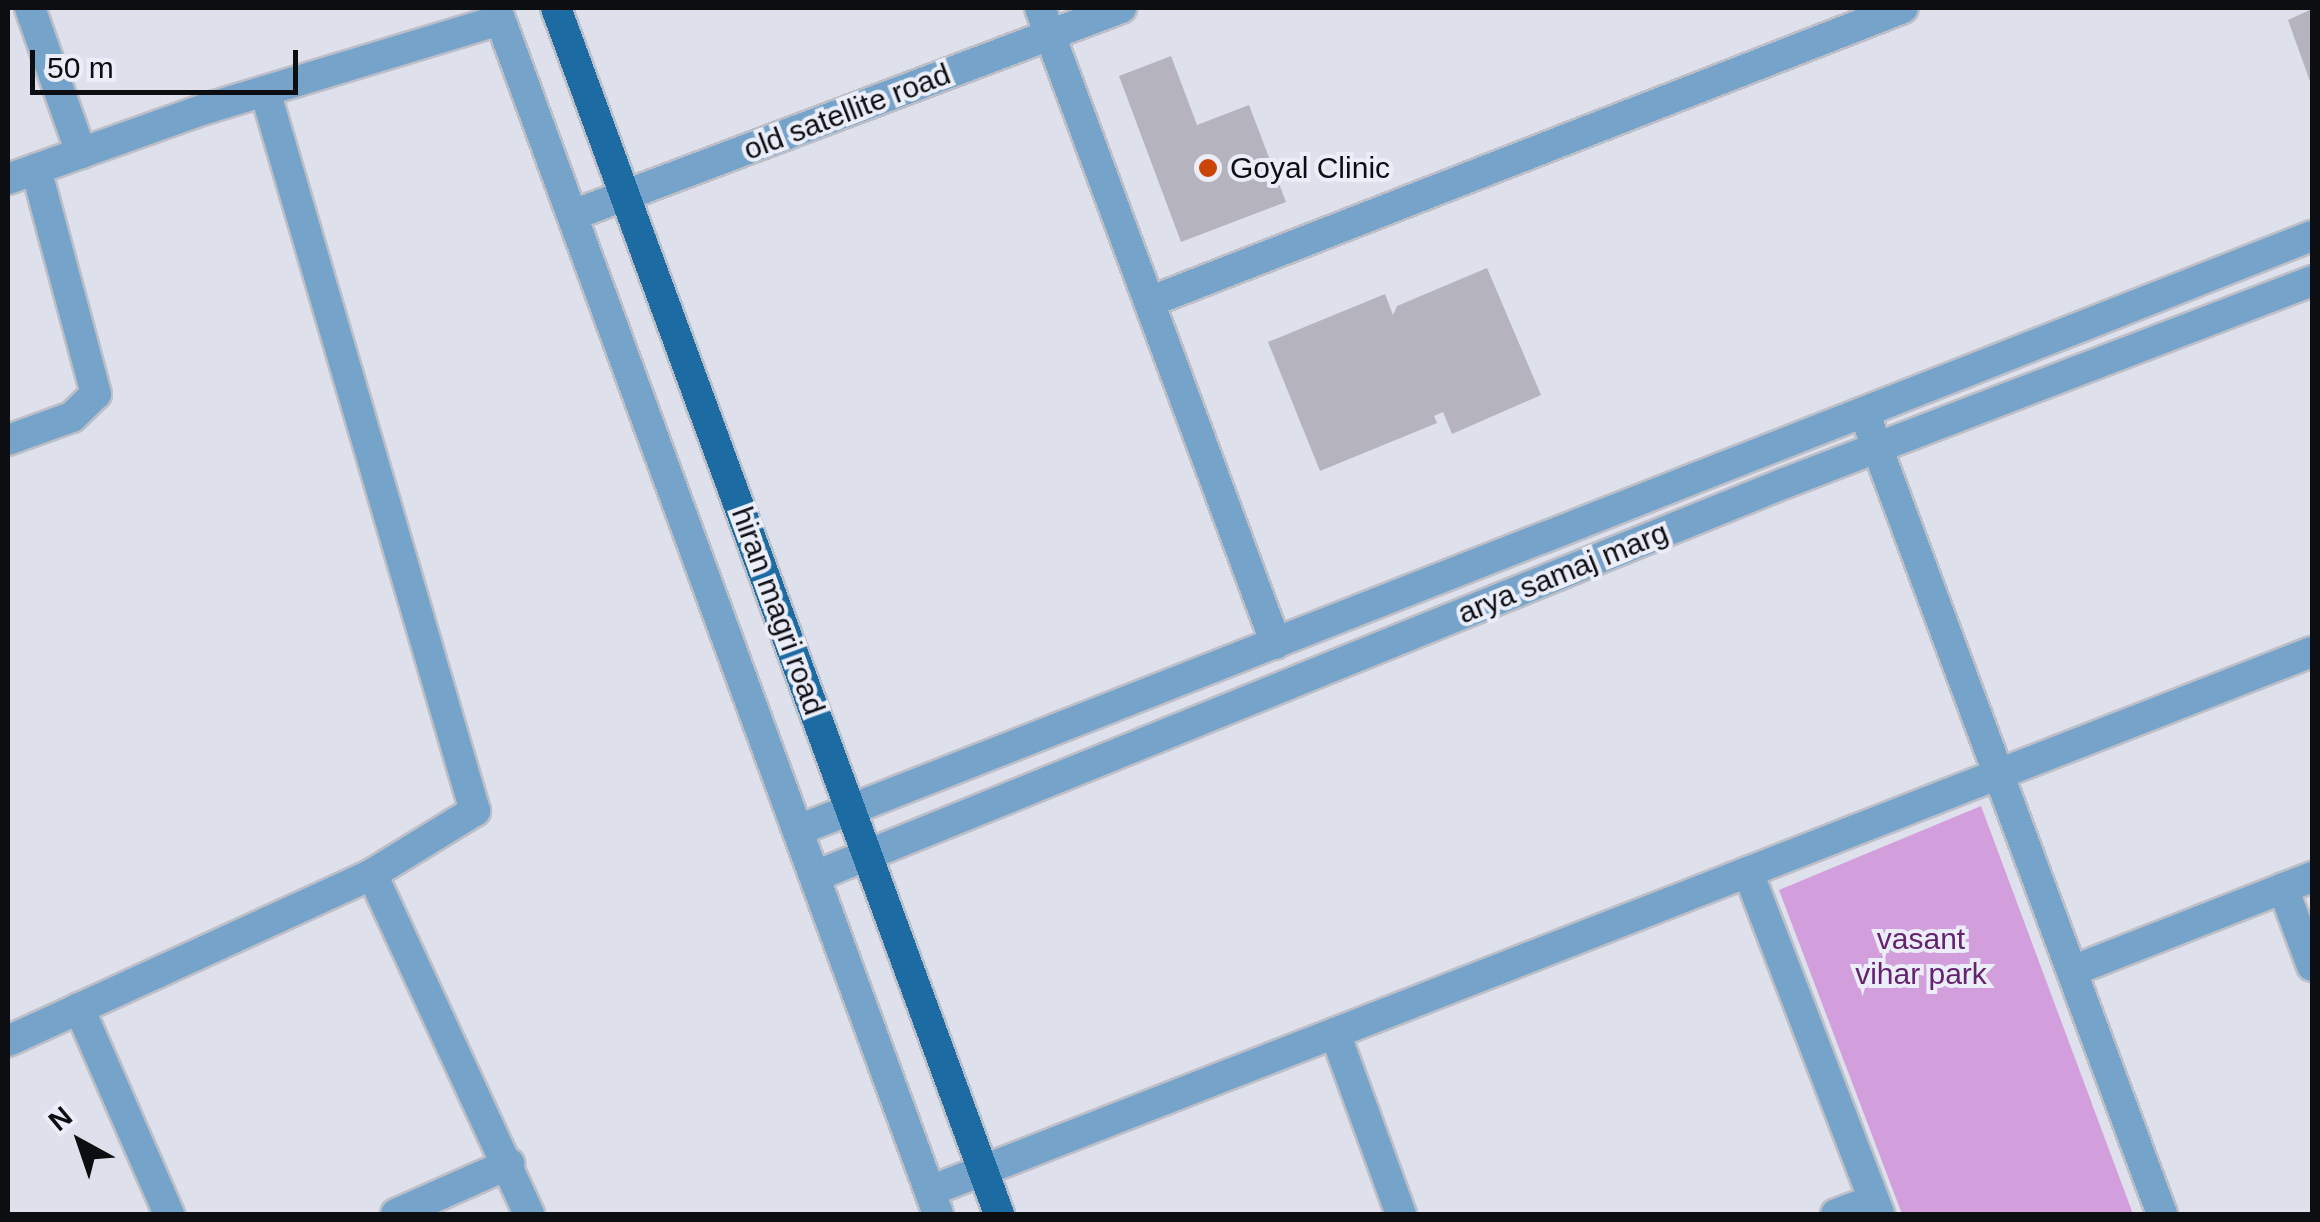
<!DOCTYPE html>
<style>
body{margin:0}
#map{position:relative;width:2320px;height:1222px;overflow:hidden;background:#dee1eb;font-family:Helvetica,sans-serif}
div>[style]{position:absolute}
.green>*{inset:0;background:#d39edc}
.building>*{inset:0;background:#b5b3bd}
.roads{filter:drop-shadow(2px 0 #bdbfc8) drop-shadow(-2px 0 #bdbfc8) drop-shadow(0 2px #bdbfc8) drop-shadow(0 -2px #bdbfc8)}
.minor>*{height:30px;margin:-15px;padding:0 15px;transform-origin:15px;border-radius:15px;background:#76a3ca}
.tertiary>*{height:30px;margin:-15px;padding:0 15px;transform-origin:15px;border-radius:15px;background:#76a3ca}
.primary>*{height:30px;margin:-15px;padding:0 15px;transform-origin:15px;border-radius:15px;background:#1d6ba3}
.dots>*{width:28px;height:28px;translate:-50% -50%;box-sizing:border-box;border:5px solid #ebeef8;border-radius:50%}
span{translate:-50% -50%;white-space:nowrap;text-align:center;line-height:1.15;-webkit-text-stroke:8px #ebeef8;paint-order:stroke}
.street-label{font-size:30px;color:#0d0e12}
.poi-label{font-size:30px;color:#0d0e12}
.left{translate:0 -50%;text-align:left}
.park-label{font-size:30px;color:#65236f}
.frame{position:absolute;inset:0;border:10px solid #0d0e12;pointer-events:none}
.north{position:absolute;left:30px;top:1092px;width:100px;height:100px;-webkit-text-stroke:8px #ebeef8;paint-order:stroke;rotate:320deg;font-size:28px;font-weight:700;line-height:40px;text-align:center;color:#0d0e12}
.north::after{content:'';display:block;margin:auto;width:35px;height:45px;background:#0d0e12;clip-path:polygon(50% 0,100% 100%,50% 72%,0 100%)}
.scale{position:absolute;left:30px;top:50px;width:268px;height:45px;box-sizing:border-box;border:5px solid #0d0e12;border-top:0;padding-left:12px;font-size:30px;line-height:35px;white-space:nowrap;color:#0d0e12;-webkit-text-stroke:8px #ebeef8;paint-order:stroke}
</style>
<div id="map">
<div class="green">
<div style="clip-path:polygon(1981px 806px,2133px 1214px,1902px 1214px,1779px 890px)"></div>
</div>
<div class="building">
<div style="clip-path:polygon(2312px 9px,2312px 87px,2288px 20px)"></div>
<div style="clip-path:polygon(1171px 56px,1197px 125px,1249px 105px,1286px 202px,1181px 242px,1119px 76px)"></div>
<div style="clip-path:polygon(1487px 268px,1541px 395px,1452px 434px,1443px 412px,1434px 416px,1437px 423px,1320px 471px,1268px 342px,1385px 294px,1393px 315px,1397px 306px)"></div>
</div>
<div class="roads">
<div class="minor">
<div style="left:30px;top:8px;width:154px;rotate:70.6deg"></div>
<div style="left:1040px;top:8px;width:678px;rotate:69.64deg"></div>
<div style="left:8px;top:179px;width:209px;rotate:-19.6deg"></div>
<div style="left:205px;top:109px;width:308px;rotate:-16.8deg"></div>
<div style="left:573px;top:215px;width:586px;rotate:-20.69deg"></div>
<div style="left:1149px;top:302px;width:809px;rotate:-21.3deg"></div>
<div style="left:1864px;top:412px;width:856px;rotate:69.62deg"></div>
<div style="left:8px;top:440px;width:68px;rotate:-19.8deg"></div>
<div style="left:72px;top:417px;width:33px;rotate:-44deg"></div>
<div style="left:96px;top:394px;width:233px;rotate:-104.9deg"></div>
<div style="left:1748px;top:872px;width:366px;rotate:69deg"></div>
<div style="left:372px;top:874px;width:374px;rotate:65.2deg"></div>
<div style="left:2283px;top:888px;width:83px;rotate:69.6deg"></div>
<div style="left:2072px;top:971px;width:258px;rotate:-21.4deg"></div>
<div style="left:79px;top:1008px;width:225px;rotate:66.4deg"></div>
<div style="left:1335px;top:1033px;width:193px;rotate:70deg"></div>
<div style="left:8px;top:1041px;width:400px;rotate:-24.6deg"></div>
<div style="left:372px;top:874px;width:121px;rotate:-31.5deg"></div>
<div style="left:475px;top:811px;width:750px;rotate:-106.26deg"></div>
<div style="left:930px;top:1191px;width:1483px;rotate:-21.31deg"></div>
<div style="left:396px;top:1214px;width:124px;rotate:-23.9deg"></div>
<div style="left:1836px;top:1214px;width:40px;rotate:-20.2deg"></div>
</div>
<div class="tertiary">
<div style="left:496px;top:8px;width:1284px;rotate:69.87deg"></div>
<div style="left:801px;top:829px;width:1623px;rotate:-21.43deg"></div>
<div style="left:818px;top:875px;width:1043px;rotate:-22.07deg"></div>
<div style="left:1785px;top:483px;width:564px;rotate:-20.97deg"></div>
</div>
<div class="primary">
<div style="left:556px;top:8px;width:1285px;rotate:69.83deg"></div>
</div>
</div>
<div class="dots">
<div style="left:1208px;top:168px;background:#cb4509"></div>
</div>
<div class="street-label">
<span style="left:847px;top:112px;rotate:-21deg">old satellite road</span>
<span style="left:1563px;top:573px;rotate:-22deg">arya samaj marg</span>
<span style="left:778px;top:611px;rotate:70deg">hiran magri road</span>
</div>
<div class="poi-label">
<span class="left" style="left:1230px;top:168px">Goyal Clinic</span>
</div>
<div class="park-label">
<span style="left:1921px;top:956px">vasant<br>vihar park</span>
</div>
<div class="frame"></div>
<div class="north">N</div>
<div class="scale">50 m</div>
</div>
